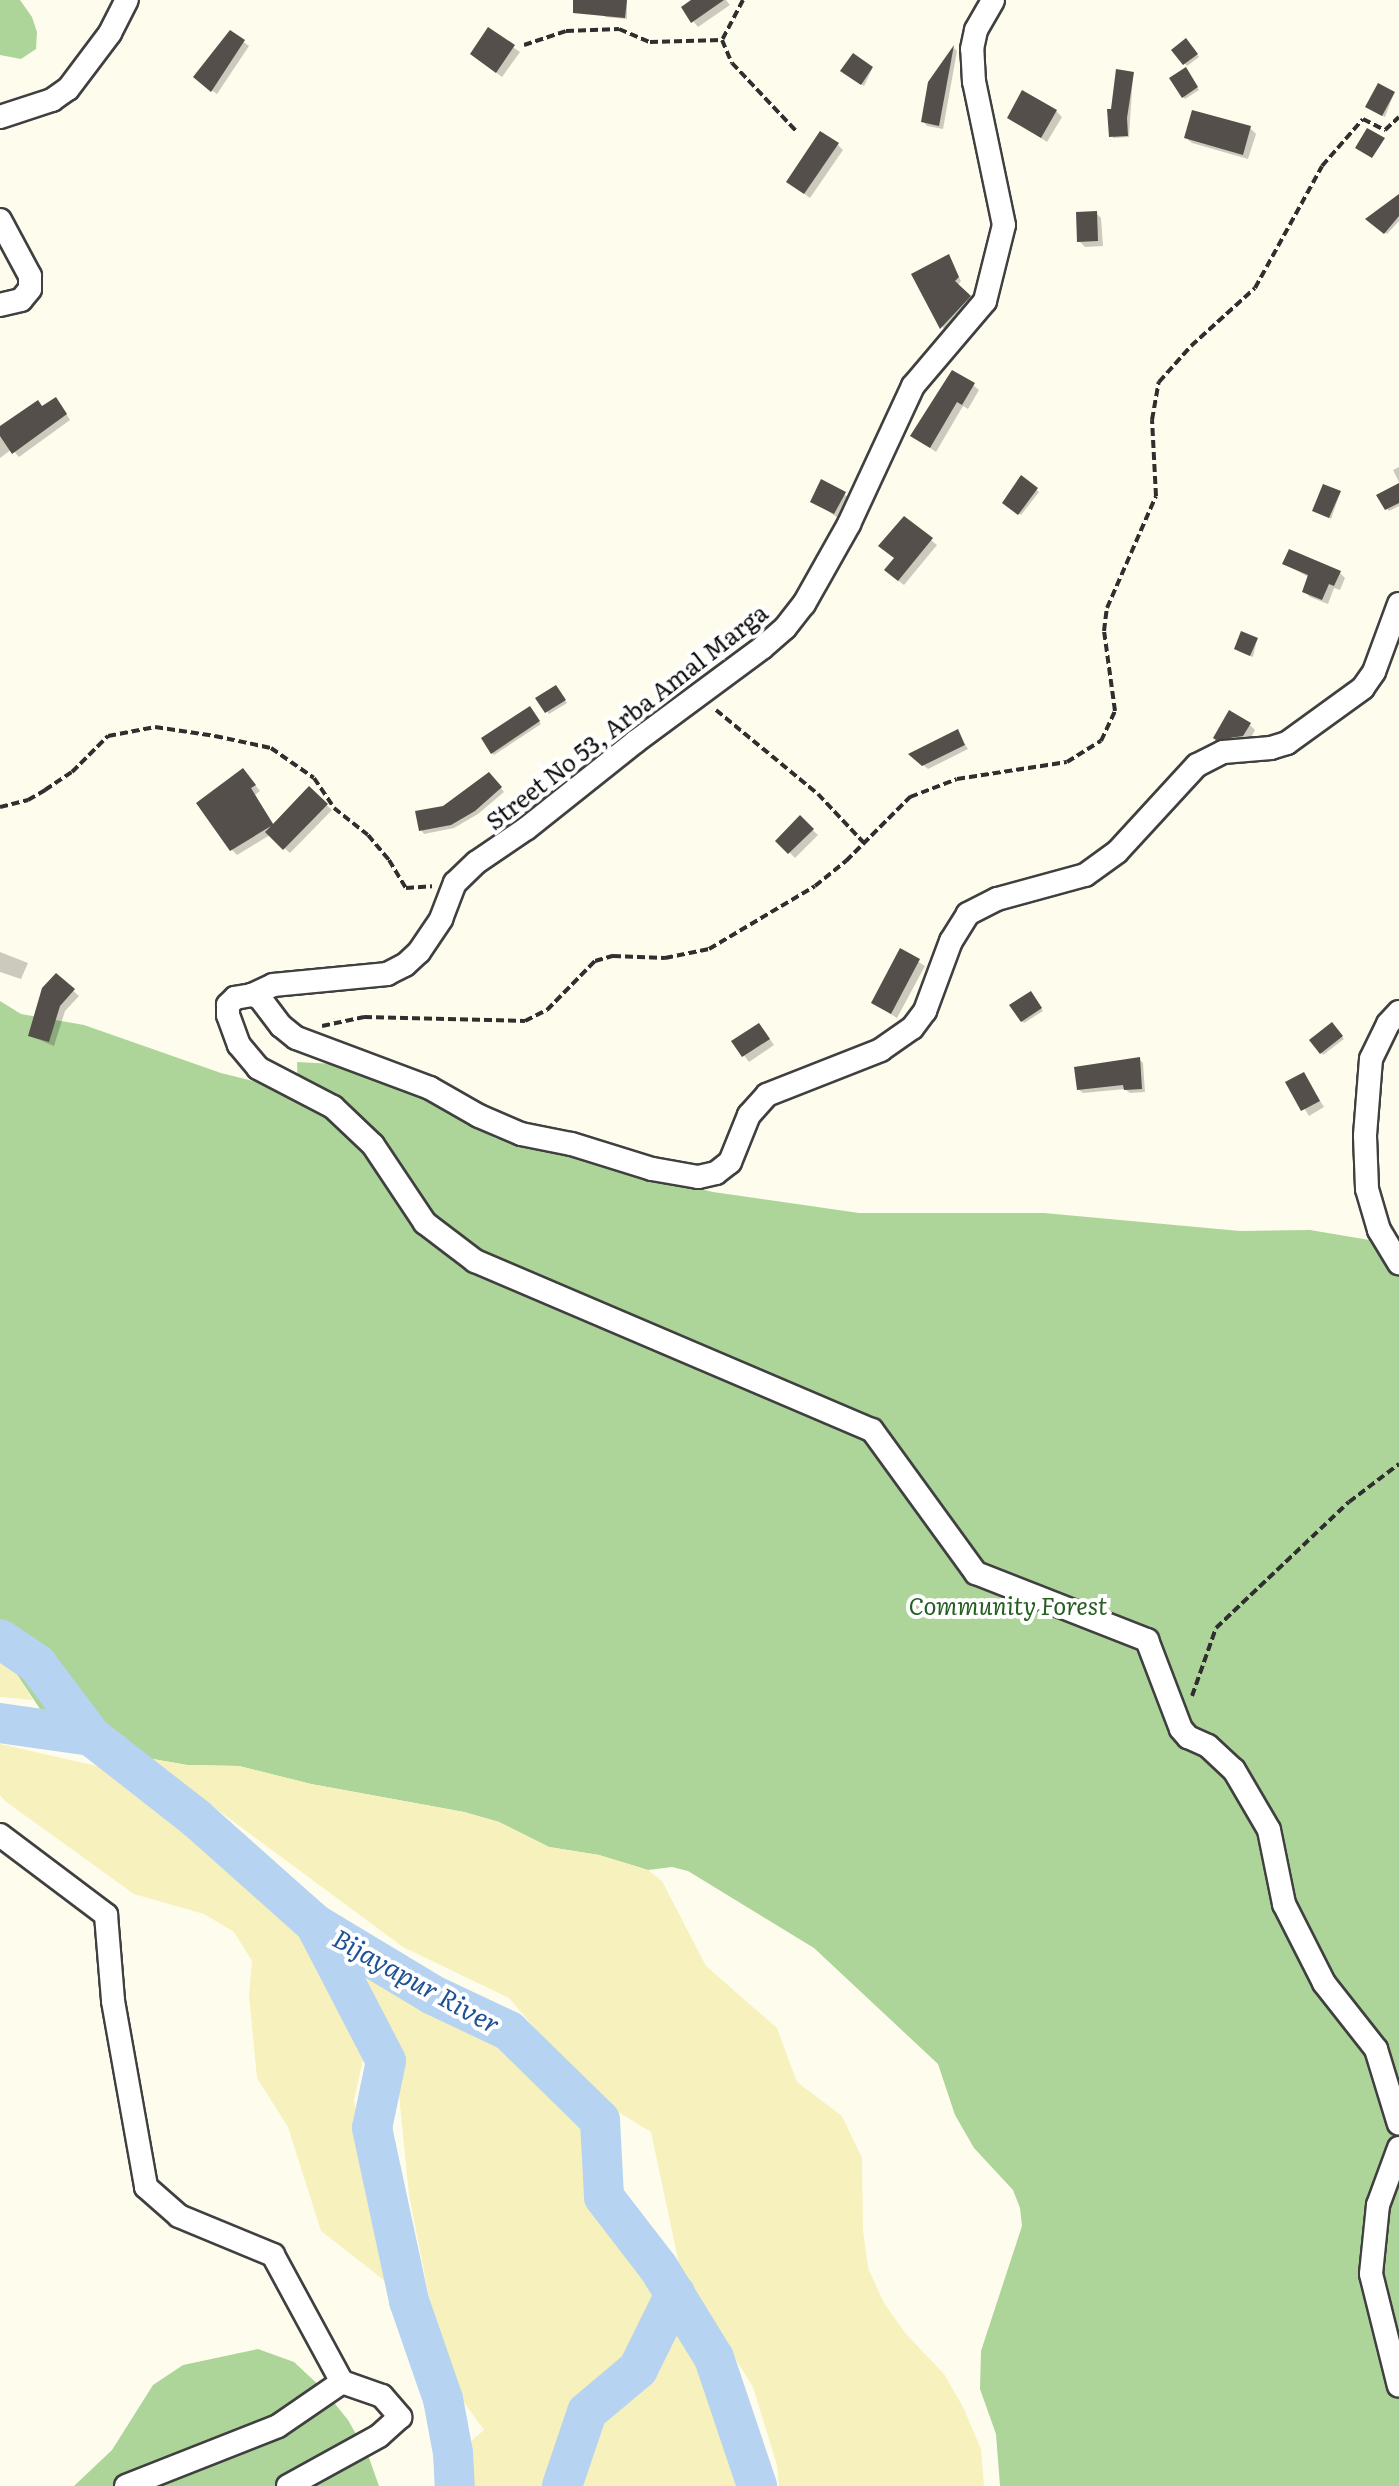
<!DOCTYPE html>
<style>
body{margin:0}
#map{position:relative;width:1399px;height:2486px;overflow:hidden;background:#fefded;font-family:Literata,serif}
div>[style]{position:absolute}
.forest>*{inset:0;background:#add59a}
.sand>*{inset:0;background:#f6f1bd}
.shadow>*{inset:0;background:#0003}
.river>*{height:40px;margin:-20px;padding:0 20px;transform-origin:20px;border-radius:20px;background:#b6d3f2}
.building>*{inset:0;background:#544f4a}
.path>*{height:4px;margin-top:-2px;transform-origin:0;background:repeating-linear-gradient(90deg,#2f2f2f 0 8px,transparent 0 12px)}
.roads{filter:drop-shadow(2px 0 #404040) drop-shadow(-2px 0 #404040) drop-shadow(0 2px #404040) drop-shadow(0 -2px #404040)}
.street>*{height:22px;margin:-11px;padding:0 11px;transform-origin:11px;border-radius:11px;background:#fff}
span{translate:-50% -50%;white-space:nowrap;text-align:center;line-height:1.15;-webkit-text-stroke:8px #fff;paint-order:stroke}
.street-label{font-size:24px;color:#0d0d0d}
.park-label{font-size:24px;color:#275f22;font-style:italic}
.water-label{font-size:26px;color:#1f5295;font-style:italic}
</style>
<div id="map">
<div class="forest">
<div style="clip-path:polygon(0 0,20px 0,32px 17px,37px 32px,36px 49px,21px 59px,0 55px)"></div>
<div style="clip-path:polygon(0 1001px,21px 1014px,84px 1025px,221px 1073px,298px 1092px,297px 1062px,335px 1064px,461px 1113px,495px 1138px,713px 1192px,859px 1213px,1044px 1213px,1240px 1231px,1310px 1230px,1399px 1245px,1399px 2486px,1000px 2486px,996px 2434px,980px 2389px,981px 2351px,1022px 2226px,1020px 2208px,1013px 2190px,974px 2148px,955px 2115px,938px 2064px,814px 1948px,688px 1871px,672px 1867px,648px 1870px,599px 1855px,549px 1847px,499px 1822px,464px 1812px,311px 1784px,239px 1766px,187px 1765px,96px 1749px,50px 1724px,12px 1667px,0 1657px)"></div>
<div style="clip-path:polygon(258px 2349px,294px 2362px,324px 2390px,348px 2420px,368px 2455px,379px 2486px,74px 2486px,112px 2450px,153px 2385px,183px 2365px)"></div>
</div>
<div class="sand">
<div style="clip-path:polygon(0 1659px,12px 1667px,33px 1700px,0 1697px)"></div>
<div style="clip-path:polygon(0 1744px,97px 1766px,307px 1929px,364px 2055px,354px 2100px,389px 2284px,321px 2231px,288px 2127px,257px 2078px,249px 1996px,252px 1961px,234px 1932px,204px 1914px,134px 1894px,5px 1801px,0 1795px)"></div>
<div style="clip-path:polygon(96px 1749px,187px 1765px,239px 1766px,311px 1784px,464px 1812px,499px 1822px,549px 1847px,599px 1855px,648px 1870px,662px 1881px,706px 1966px,777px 2028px,797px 2082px,842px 2116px,862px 2158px,863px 2230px,868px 2268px,884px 2303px,906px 2334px,944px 2374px,963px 2407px,981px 2449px,984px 2486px,779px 2486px,777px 2465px,753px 2387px,680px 2269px,651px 2132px,592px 2096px,509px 1998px,403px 1947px,184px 1785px)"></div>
<div style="clip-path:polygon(355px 1963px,530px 2055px,587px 2135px,598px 2206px,663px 2297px,621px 2367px,572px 2413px,555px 2486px,466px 2486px,464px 2447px,484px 2430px,455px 2390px,435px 2327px,409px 2195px,397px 2075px,381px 2019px)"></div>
<div style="clip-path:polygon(679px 2327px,728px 2432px,736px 2486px,575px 2486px,603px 2415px,637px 2392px)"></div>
</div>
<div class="shadow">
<div style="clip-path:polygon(605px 0,627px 0,627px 19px,605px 17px)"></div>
<div style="clip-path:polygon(694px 0,726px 0,730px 5px,698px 27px,693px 21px)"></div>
<div style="clip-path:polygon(489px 30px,520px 52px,502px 77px,472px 54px)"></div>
<div style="clip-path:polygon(231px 33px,249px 46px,217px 94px,200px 82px)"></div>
<div style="clip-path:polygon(1186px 41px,1199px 57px,1187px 66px,1174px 50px)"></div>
<div style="clip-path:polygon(954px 48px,957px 51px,943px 129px,927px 126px,923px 121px,930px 83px)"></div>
<div style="clip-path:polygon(872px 69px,864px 86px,845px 73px)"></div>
<div style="clip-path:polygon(1187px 72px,1199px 90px,1185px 99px,1183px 97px)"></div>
<div style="clip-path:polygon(1133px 74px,1129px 137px,1113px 138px,1112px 111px)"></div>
<div style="clip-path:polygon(1394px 93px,1385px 117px,1370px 109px)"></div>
<div style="clip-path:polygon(1056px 111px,1062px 117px,1047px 142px,1009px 117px)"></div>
<div style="clip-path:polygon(1250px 128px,1256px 134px,1248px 159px,1192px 143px,1186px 138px)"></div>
<div style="clip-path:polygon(837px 144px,843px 150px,810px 198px,788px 182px)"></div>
<div style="clip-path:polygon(1399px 196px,1399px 221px,1387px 234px,1369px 219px)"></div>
<div style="clip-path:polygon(1096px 213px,1101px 218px,1103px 246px,1085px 247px,1079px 241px)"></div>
<div style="clip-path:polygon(949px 257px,961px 281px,957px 286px,972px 301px,945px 331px,914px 274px)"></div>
<div style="clip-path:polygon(973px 385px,979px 390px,968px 409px,963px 406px,936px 452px,913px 436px)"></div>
<div style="clip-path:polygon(61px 405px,70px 420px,19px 457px,12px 449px,0 458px,0 427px,43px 408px)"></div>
<div style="clip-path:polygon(1399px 467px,1399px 482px,1393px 470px)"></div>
<div style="clip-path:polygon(1022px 478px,1039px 492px,1021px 515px,1005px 503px)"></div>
<div style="clip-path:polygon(1399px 490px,1399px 506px,1389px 511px,1387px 509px)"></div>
<div style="clip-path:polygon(1340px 493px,1331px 519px,1317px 512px)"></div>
<div style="clip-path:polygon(844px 494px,850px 499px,840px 519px,812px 501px)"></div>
<div style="clip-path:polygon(904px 518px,937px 545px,904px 585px,892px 576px)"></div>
<div style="clip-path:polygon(1285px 564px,1339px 572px,1345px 578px,1340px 590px,1334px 588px,1328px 604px,1310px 597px,1304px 591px,1310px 578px)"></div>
<div style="clip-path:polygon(1257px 639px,1253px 657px,1238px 651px)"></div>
<div style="clip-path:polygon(557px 689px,567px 703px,549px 714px,538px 699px)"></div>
<div style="clip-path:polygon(532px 711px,541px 724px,494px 755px,492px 753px)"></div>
<div style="clip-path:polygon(1250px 725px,1255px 730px,1249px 741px,1221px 743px,1215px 737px)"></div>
<div style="clip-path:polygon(957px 732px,968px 749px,928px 769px,911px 755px)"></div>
<div style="clip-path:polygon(248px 776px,260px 791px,255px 795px,274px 825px,309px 789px,332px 810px,290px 853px,270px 835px,237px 855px,232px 850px)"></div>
<div style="clip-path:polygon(493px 778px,504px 792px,478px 814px,454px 828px,424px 834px,421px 830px,443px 808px)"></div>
<div style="clip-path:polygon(800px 818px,818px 835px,795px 858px,778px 841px)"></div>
<div style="clip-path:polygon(901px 951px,925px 966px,897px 1018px,873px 1003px)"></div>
<div style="clip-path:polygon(0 952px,28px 963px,21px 979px,0 972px)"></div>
<div style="clip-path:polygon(56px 975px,79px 996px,65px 1011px,54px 1046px,30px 1036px)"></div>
<div style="clip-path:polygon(1032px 996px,1043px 1011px,1024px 1023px,1022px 1021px)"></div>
<div style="clip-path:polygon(1332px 1025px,1344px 1039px,1323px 1055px,1312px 1040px)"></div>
<div style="clip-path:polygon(764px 1031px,774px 1045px,749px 1062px,734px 1042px)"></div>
<div style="clip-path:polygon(1139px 1059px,1143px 1063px,1145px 1092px,1130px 1093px,1125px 1089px,1083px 1093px,1078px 1089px)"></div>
<div style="clip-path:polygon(1304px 1075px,1324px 1107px,1309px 1116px,1288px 1083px)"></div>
</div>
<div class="river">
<div style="left:0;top:1639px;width:45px;rotate:34deg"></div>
<div style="left:37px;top:1664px;width:90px;rotate:53.1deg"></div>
<div style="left:91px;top:1736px;width:133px;rotate:38deg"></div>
<div style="left:196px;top:1818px;width:159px;rotate:41.7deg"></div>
<div style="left:315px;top:1924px;width:138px;rotate:31deg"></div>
<div style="left:433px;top:1995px;width:84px;rotate:25.3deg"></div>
<div style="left:509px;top:2031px;width:127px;rotate:44.4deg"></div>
<div style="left:600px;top:2120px;width:77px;rotate:87deg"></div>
<div style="left:604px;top:2197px;width:88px;rotate:52.4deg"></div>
<div style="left:658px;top:2267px;width:107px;rotate:58.4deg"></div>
<div style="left:714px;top:2358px;width:135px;rotate:71.4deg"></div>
<div style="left:0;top:1723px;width:92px;rotate:8.1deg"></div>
<div style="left:315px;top:1924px;width:154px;rotate:62.6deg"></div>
<div style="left:386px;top:2061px;width:68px;rotate:101.8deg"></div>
<div style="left:372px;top:2128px;width:177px;rotate:77.9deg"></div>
<div style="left:409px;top:2301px;width:104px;rotate:70.9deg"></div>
<div style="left:443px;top:2399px;width:55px;rotate:79.5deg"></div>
<div style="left:453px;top:2453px;width:33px;rotate:87deg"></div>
<div style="left:562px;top:2486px;width:78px;rotate:-71.3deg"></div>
<div style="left:587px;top:2412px;width:67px;rotate:-40.1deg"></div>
<div style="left:638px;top:2369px;width:84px;rotate:-63.7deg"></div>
</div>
<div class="building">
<div style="clip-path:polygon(573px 0,627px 0,625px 18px,573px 13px)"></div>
<div style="clip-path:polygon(691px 0,724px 0,691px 23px,681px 7px)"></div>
<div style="clip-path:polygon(488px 27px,515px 45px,496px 73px,470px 54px)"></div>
<div style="clip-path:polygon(230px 30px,245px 40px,211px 92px,193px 77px)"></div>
<div style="clip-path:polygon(1186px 38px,1198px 54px,1183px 65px,1171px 50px)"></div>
<div style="clip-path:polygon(954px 45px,939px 126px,921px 122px,928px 82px)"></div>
<div style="clip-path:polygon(853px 53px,873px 67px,861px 85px,840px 71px)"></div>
<div style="clip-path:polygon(1186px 67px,1198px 87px,1182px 98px,1169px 78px)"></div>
<div style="clip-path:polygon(1116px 69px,1134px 72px,1127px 118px,1128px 136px,1109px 137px,1107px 109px,1111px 109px)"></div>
<div style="clip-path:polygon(1378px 83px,1395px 92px,1382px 116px,1365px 107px)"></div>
<div style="clip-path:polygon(1022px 90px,1057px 110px,1041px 138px,1007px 118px)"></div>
<div style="clip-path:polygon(1192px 110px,1251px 126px,1243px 155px,1184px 138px)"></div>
<div style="clip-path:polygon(1367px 128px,1385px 138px,1372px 158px,1355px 148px)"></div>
<div style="clip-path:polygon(820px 131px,839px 143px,804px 194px,786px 182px)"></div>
<div style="clip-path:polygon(1399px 194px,1399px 216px,1384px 234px,1365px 219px)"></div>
<div style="clip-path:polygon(1097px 211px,1098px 241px,1077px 242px,1076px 212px)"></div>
<div style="clip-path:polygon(949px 254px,959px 277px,955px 281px,971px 296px,940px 329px,911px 274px)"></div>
<div style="clip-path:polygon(952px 370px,975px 383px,962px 405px,957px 402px,930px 448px,910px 436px)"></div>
<div style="clip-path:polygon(56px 397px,67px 414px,12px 454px,0 436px,0 426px,38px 400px,42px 406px)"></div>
<div style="clip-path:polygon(1021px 475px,1038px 488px,1018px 515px,1002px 503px)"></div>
<div style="clip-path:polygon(821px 479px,846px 492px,834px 514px,810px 502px)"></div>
<div style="clip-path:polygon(1399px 483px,1399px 503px,1385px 510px,1376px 495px)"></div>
<div style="clip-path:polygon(1323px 484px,1341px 491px,1329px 518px,1312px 511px)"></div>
<div style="clip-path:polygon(904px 516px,933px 538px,898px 581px,884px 570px,894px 558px,878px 546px)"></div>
<div style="clip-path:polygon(1289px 549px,1341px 571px,1334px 586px,1329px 584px,1322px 600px,1302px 592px,1308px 575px,1282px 564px)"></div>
<div style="clip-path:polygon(1241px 631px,1258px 638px,1250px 656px,1234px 649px)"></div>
<div style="clip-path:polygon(556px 685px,566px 700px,545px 713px,535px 698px)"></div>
<div style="clip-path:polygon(530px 706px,540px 721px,491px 754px,481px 738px)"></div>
<div style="clip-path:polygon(1229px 710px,1251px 723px,1243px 736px,1216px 740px,1213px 738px)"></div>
<div style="clip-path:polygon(958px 729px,965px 745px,922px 766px,908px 754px)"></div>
<div style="clip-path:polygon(243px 768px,256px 785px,251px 788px,273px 824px,309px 786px,328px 804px,283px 850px,265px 832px,271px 826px,230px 851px,196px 803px)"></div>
<div style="clip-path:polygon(489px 772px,502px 787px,475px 811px,451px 825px,419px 831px,415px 811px,443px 806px)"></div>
<div style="clip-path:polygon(800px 815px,814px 829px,788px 854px,775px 841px)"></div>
<div style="clip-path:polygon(900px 948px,920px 959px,891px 1014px,871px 1003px)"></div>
<div style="clip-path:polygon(56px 973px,75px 989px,60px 1006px,49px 1042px,28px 1036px,42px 988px)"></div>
<div style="clip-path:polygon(1031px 991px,1042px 1008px,1021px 1022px,1009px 1005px)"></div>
<div style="clip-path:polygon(1332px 1022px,1343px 1036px,1320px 1054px,1309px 1040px)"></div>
<div style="clip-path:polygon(759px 1023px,770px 1039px,742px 1057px,731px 1041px)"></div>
<div style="clip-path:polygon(1140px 1057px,1142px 1089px,1124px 1090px,1123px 1085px,1077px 1090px,1074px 1067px)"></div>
<div style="clip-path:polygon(1304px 1072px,1320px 1101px,1301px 1111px,1285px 1082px)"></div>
</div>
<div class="path">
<div style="left:743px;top:0;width:45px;rotate:117.7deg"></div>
<div style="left:722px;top:40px;width:25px;rotate:67deg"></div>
<div style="left:732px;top:63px;width:93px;rotate:46.7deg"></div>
<div style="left:524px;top:45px;width:44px;rotate:-18.4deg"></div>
<div style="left:566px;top:31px;width:53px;rotate:-2.2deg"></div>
<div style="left:619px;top:29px;width:34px;rotate:23deg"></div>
<div style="left:650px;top:42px;width:72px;rotate:-1.6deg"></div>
<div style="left:716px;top:710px;width:132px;rotate:39.5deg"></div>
<div style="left:818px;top:794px;width:66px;rotate:46.8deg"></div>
<div style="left:0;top:807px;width:29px;rotate:-14deg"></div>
<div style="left:28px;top:800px;width:20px;rotate:-30deg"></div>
<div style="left:45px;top:790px;width:32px;rotate:-34deg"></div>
<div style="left:72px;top:772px;width:51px;rotate:-45deg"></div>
<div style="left:108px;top:736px;width:48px;rotate:-10.8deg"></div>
<div style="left:155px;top:727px;width:61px;rotate:8.5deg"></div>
<div style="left:215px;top:736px;width:57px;rotate:12.1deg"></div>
<div style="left:271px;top:748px;width:52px;rotate:34.9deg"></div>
<div style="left:314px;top:778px;width:36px;rotate:56deg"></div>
<div style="left:334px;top:808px;width:43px;rotate:38.5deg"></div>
<div style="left:368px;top:835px;width:33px;rotate:50deg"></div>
<div style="left:389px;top:860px;width:33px;rotate:59deg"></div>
<div style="left:406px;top:888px;width:26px;rotate:-4deg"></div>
<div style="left:322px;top:1026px;width:43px;rotate:-12.1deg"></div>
<div style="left:364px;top:1017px;width:161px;rotate:1.4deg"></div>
<div style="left:525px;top:1021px;width:25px;rotate:-27deg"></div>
<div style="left:547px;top:1010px;width:69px;rotate:-45.6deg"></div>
<div style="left:595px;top:961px;width:19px;rotate:-16deg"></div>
<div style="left:613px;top:956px;width:52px;rotate:2.2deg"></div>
<div style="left:665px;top:958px;width:45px;rotate:-11.6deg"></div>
<div style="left:709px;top:949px;width:123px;rotate:-30.7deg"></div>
<div style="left:815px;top:886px;width:40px;rotate:-39deg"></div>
<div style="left:846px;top:861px;width:91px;rotate:-45deg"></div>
<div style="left:910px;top:797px;width:50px;rotate:-21deg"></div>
<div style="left:957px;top:779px;width:111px;rotate:-8.8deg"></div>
<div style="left:1067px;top:762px;width:40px;rotate:-32deg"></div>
<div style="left:1101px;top:741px;width:33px;rotate:-65deg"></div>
<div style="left:1115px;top:711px;width:81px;rotate:-97.8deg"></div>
<div style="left:1104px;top:631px;width:23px;rotate:-83deg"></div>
<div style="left:1107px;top:608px;width:122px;rotate:-66.4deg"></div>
<div style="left:1156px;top:496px;width:76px;rotate:-93deg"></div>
<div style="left:1152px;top:420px;width:39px;rotate:-80deg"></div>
<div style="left:1159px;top:382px;width:48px;rotate:-48.4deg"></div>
<div style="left:1191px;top:346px;width:86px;rotate:-42.2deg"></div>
<div style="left:1255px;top:288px;width:139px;rotate:-61.2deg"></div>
<div style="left:1322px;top:166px;width:62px;rotate:-48.9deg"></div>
<div style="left:1363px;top:119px;width:25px;rotate:27deg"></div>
<div style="left:1385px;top:130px;width:19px;rotate:-43deg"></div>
<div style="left:1192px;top:1696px;width:72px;rotate:-70.6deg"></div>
<div style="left:1216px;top:1628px;width:183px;rotate:-43.5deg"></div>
<div style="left:1349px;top:1502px;width:63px;rotate:-37.2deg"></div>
</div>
<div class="roads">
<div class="street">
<div style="left:0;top:117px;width:55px;rotate:-18.1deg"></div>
<div style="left:52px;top:100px;width:19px;rotate:-35deg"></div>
<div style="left:68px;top:89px;width:70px;rotate:-53.1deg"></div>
<div style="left:110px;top:33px;width:37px;rotate:-63deg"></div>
<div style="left:0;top:220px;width:64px;rotate:61.8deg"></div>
<div style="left:30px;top:276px;width:13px;rotate:90deg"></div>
<div style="left:30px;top:289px;width:14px;rotate:129deg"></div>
<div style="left:21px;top:300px;width:22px;rotate:167deg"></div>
<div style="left:1399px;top:604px;width:72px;rotate:110.2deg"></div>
<div style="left:1374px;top:672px;width:19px;rotate:125deg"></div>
<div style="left:1363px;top:688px;width:94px;rotate:144.1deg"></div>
<div style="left:1287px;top:743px;width:17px;rotate:163deg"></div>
<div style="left:1271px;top:748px;width:48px;rotate:175.2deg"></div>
<div style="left:1223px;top:752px;width:29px;rotate:153deg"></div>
<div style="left:1197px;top:765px;width:118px;rotate:132.6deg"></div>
<div style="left:1117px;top:852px;width:39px;rotate:144deg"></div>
<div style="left:1085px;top:875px;width:91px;rotate:164.7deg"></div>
<div style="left:997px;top:899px;width:33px;rotate:153deg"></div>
<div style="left:968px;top:914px;width:32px;rotate:122deg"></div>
<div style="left:951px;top:941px;width:75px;rotate:110.4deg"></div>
<div style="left:925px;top:1011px;width:21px;rotate:127deg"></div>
<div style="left:912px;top:1028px;width:38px;rotate:145deg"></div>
<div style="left:881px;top:1050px;width:123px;rotate:158.5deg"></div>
<div style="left:767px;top:1095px;width:27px;rotate:132deg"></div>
<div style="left:749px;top:1115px;width:51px;rotate:112deg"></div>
<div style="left:730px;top:1162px;width:18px;rotate:142deg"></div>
<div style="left:716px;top:1173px;width:18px;rotate:167deg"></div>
<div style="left:698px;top:1177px;width:47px;rotate:-170.1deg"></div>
<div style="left:652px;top:1169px;width:85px;rotate:-162.8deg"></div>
<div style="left:571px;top:1144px;width:51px;rotate:-168.7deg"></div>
<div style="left:521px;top:1134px;width:46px;rotate:-156.8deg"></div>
<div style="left:479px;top:1116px;width:56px;rotate:-150.3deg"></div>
<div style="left:430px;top:1088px;width:143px;rotate:-159.5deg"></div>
<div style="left:296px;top:1038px;width:19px;rotate:-141deg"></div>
<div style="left:281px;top:1026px;width:35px;rotate:-127deg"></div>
<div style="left:260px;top:998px;width:9px;rotate:-159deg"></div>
<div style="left:252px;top:995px;width:17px;rotate:170deg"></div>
<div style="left:235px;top:998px;width:10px;rotate:135deg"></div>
<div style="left:228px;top:1005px;width:10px;rotate:90deg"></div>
<div style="left:228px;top:1015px;width:32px;rotate:70deg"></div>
<div style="left:239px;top:1045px;width:30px;rotate:50deg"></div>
<div style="left:258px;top:1068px;width:85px;rotate:27.5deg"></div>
<div style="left:333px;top:1107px;width:55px;rotate:43.5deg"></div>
<div style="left:373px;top:1145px;width:94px;rotate:56.3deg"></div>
<div style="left:425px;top:1223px;width:63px;rotate:37.2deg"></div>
<div style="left:475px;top:1261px;width:431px;rotate:23.1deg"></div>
<div style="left:872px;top:1430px;width:177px;rotate:54deg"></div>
<div style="left:976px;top:1573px;width:184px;rotate:21.4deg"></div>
<div style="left:1147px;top:1640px;width:95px;rotate:69.1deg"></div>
<div style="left:1181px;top:1729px;width:11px;rotate:49deg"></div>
<div style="left:1188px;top:1737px;width:22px;rotate:24deg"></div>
<div style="left:1208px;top:1746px;width:35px;rotate:43deg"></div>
<div style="left:1234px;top:1770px;width:69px;rotate:59.7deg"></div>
<div style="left:1269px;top:1830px;width:76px;rotate:78.5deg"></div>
<div style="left:1284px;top:1904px;width:89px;rotate:63.1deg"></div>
<div style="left:1324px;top:1983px;width:84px;rotate:51.8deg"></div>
<div style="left:1376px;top:2049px;width:78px;rotate:73deg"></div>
<div style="left:252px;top:995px;width:23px;rotate:-25deg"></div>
<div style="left:273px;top:985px;width:115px;rotate:-5.5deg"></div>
<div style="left:387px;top:974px;width:20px;rotate:-27deg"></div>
<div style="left:405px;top:965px;width:19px;rotate:-43deg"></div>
<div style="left:419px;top:952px;width:40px;rotate:-56deg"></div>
<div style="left:441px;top:919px;width:39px;rotate:-69deg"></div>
<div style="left:455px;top:883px;width:30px;rotate:-44deg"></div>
<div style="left:477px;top:862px;width:60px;rotate:-34.2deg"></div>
<div style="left:527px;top:828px;width:138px;rotate:-38.5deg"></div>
<div style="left:635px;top:742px;width:158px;rotate:-36.5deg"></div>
<div style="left:762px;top:648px;width:30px;rotate:-41deg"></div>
<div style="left:785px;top:628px;width:31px;rotate:-52deg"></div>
<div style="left:804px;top:604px;width:92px;rotate:-60.6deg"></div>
<div style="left:849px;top:524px;width:152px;rotate:-65.1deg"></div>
<div style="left:913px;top:386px;width:111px;rotate:-49.7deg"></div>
<div style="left:985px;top:301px;width:78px;rotate:-76deg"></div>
<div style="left:1004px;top:225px;width:146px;rotate:-101.8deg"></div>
<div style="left:974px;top:82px;width:33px;rotate:-93deg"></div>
<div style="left:972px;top:49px;width:19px;rotate:-78deg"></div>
<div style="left:976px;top:30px;width:34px;rotate:-60deg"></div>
<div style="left:1399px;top:1012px;width:16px;rotate:133deg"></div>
<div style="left:1388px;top:1024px;width:39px;rotate:116deg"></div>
<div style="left:1371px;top:1059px;width:77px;rotate:94.5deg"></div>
<div style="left:1365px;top:1136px;width:53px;rotate:87.8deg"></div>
<div style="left:1367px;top:1189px;width:43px;rotate:73.7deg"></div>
<div style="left:1379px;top:1230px;width:39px;rotate:59deg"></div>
<div style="left:0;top:1835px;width:133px;rotate:37deg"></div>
<div style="left:106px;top:1915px;width:86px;rotate:85.3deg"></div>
<div style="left:113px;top:2001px;width:189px;rotate:79.9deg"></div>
<div style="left:146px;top:2187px;width:44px;rotate:41.3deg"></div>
<div style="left:179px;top:2216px;width:102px;rotate:22.5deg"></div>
<div style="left:273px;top:2255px;width:145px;rotate:61.5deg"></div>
<div style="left:342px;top:2382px;width:42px;rotate:19.3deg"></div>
<div style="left:382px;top:2396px;width:28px;rotate:49deg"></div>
<div style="left:400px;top:2417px;width:28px;rotate:138deg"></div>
<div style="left:379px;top:2436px;width:104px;rotate:151.2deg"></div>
<div style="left:1399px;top:2148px;width:61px;rotate:110.2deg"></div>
<div style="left:1378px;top:2205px;width:69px;rotate:95.8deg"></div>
<div style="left:1371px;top:2274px;width:115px;rotate:76deg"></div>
<div style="left:126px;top:2486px;width:163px;rotate:-21.5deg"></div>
<div style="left:278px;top:2426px;width:78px;rotate:-34.5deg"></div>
</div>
</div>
<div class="street-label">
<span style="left:626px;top:716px;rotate:-38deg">Street No 53, Arba Amal Marga</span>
</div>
<div class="park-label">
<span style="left:1008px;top:1605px">Community Forest</span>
</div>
<div class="water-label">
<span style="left:417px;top:1980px;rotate:29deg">Bijayapur River</span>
</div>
</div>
